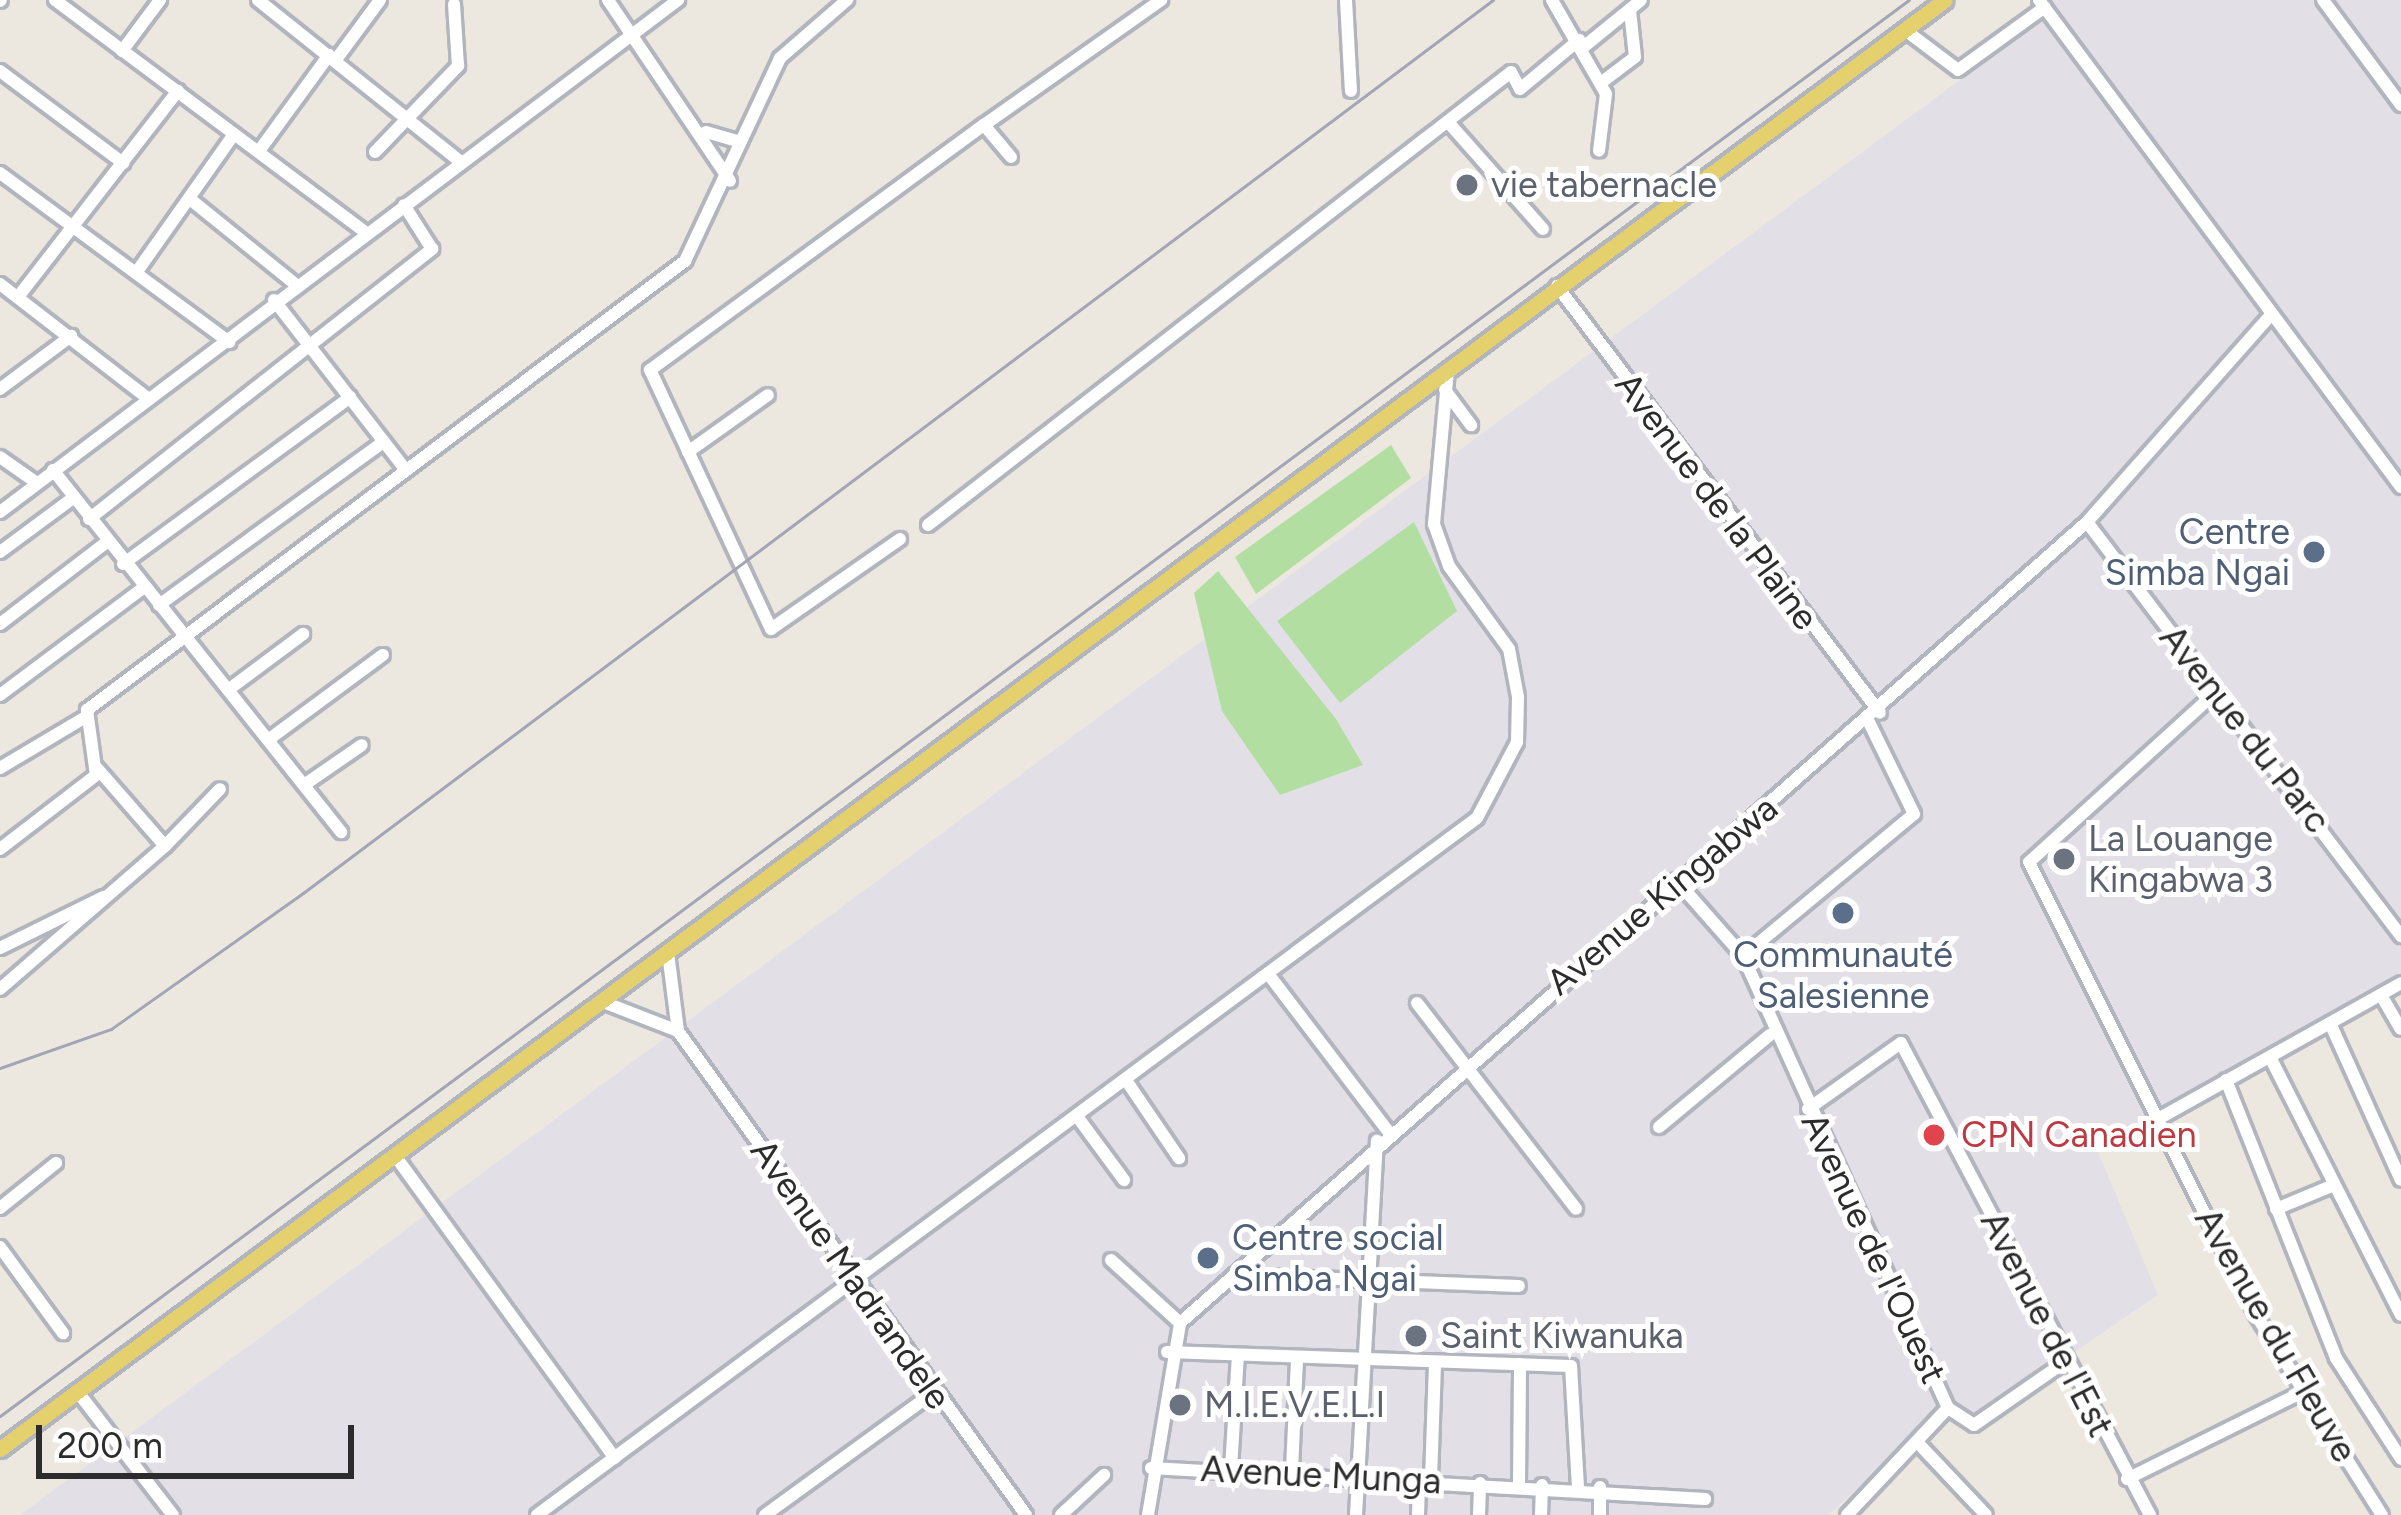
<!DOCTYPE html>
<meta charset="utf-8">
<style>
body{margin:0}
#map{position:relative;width:2401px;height:1515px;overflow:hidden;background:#ece8e0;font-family:Figtree,sans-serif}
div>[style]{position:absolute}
.industrial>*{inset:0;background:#e2e0e6}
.green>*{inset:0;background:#b2dea2}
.roads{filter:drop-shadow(3px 0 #b3b5be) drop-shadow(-3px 0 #b3b5be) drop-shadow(0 3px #b3b5be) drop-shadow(0 -3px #b3b5be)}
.minor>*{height:12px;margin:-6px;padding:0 6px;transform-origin:6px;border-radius:6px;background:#fff}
.major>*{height:15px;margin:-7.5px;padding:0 7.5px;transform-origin:7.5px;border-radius:7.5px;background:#e4d16d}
.rail>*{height:3px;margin:-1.5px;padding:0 1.5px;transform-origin:1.5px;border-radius:1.5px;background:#a3a4b5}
.dots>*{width:33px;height:33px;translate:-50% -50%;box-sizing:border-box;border:6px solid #fff;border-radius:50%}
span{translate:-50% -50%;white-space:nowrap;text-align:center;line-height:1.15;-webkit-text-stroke:10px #fff;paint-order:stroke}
.worship-label{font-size:36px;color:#5b616d}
.left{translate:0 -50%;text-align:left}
.street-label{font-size:36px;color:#2c2c2c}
.service-label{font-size:36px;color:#4e5e75}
.right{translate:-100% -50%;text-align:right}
.health-label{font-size:36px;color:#be3a42}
.scale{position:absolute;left:36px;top:1425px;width:318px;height:54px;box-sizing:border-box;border:6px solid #2c2c2c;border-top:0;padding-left:15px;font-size:36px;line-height:42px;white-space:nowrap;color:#2c2c2c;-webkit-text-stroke:9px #fff;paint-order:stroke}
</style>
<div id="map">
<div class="industrial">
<div style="clip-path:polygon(2039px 0,2401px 0,2401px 984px,2098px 1152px,2158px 1295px,1979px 1417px,1953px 1405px,1828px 1515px,20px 1515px,2049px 14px)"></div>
</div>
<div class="green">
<div style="clip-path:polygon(1391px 445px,1411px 478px,1256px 594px,1235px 557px)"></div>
<div style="clip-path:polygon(1414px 522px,1457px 611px,1340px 703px,1277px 621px)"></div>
<div style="clip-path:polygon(1218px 571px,1336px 719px,1363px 765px,1280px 795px,1222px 711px,1194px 593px)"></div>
</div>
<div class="roads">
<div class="minor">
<div style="left:55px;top:0;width:389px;rotate:36.8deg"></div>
<div style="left:258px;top:0;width:260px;rotate:38.6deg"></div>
<div style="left:608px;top:0;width:218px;rotate:56deg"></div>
<div style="left:1346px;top:0;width:91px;rotate:86.9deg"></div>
<div style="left:1552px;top:0;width:108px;rotate:60.1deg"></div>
<div style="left:1606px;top:94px;width:57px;rotate:97deg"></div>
<div style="left:2039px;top:0;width:607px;rotate:53.38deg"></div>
<div style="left:2323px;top:0;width:131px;rotate:53.4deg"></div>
<div style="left:0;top:1px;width:1px;rotate:-45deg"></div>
<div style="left:1905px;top:30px;width:66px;rotate:37deg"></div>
<div style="left:1958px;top:70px;width:107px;rotate:-35.9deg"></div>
<div style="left:1581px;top:49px;width:77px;rotate:-39.2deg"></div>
<div style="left:122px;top:51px;width:64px;rotate:-53.3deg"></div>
<div style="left:335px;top:61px;width:76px;rotate:-53.6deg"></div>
<div style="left:0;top:71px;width:154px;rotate:36.8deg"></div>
<div style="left:1602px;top:82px;width:41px;rotate:-37.1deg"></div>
<div style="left:1635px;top:57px;width:47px;rotate:-96.1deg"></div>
<div style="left:1448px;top:122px;width:143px;rotate:48.4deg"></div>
<div style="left:706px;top:132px;width:36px;rotate:16deg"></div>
<div style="left:259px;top:151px;width:119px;rotate:-53.9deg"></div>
<div style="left:375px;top:152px;width:120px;rotate:-46deg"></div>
<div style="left:458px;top:66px;width:62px;rotate:-93.7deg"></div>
<div style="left:1011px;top:157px;width:42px;rotate:-130.2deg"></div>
<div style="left:984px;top:125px;width:217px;rotate:-35.2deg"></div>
<div style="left:0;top:173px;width:285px;rotate:36.4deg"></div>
<div style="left:190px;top:199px;width:135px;rotate:39deg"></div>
<div style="left:136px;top:273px;width:170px;rotate:-54.8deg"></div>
<div style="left:0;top:284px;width:188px;rotate:37.7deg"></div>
<div style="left:1557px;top:286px;width:535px;rotate:52.89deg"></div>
<div style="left:18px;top:297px;width:261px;rotate:-52.2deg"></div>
<div style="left:274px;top:300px;width:214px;rotate:52.2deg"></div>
<div style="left:0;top:389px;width:89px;rotate:-36.7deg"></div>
<div style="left:1445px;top:390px;width:44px;rotate:53.4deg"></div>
<div style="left:688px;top:452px;width:98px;rotate:-35.5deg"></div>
<div style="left:0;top:457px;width:45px;rotate:35.1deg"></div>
<div style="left:53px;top:470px;width:463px;rotate:51.5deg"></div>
<div style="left:0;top:512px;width:850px;rotate:-37.06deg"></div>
<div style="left:89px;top:519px;width:437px;rotate:-38.2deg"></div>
<div style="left:432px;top:249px;width:52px;rotate:-122.5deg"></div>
<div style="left:2087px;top:522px;width:520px;rotate:52.82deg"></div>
<div style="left:928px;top:525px;width:738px;rotate:-37.85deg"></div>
<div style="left:1511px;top:72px;width:19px;rotate:62deg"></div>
<div style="left:1520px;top:89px;width:77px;rotate:-39.7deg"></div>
<div style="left:900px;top:539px;width:157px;rotate:145.1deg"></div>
<div style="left:771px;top:629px;width:286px;rotate:-115deg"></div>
<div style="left:650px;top:370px;width:414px;rotate:-36.3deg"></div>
<div style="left:0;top:552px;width:91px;rotate:-36.5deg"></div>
<div style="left:123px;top:564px;width:282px;rotate:-36.3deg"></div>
<div style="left:159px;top:605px;width:277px;rotate:-36deg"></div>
<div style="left:0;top:624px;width:135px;rotate:-37.5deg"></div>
<div style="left:228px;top:690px;width:94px;rotate:-36.7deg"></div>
<div style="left:2215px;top:693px;width:251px;rotate:137.7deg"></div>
<div style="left:2029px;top:862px;width:503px;rotate:63.43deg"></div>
<div style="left:2254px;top:1312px;width:240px;rotate:57.8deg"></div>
<div style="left:0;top:695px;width:179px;rotate:-36.8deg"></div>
<div style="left:268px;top:740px;width:143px;rotate:-36.5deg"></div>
<div style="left:0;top:768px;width:98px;rotate:-30.8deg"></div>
<div style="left:304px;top:785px;width:70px;rotate:-34.6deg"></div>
<div style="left:165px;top:846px;width:79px;rotate:-46deg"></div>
<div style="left:0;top:849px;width:121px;rotate:-37.6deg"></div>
<div style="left:96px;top:775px;width:66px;rotate:-97.9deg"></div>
<div style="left:87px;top:710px;width:748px;rotate:-36.9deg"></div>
<div style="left:685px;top:261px;width:224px;rotate:-64.9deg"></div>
<div style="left:780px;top:58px;width:89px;rotate:-40.9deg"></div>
<div style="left:1676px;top:880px;width:101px;rotate:48.6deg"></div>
<div style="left:1743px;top:956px;width:496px;rotate:65.6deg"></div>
<div style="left:1948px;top:1408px;width:31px;rotate:33deg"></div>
<div style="left:1974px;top:1425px;width:112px;rotate:-34.8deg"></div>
<div style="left:0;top:948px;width:115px;rotate:-26.3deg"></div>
<div style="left:668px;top:953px;width:79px;rotate:82.7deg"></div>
<div style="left:678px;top:1031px;width:596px;rotate:54.28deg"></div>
<div style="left:1743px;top:956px;width:222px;rotate:-39.7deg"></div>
<div style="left:1914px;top:814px;width:102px;rotate:-116.1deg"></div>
<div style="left:1269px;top:975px;width:196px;rotate:52.7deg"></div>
<div style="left:0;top:989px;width:218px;rotate:-40.9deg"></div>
<div style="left:165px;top:846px;width:103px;rotate:-131.1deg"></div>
<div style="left:2381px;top:995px;width:39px;rotate:60deg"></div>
<div style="left:606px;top:1003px;width:77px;rotate:21.3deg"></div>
<div style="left:1417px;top:1003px;width:260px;rotate:52.3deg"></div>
<div style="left:2330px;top:1023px;width:172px;rotate:65.7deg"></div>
<div style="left:2270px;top:1057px;width:289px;rotate:63.1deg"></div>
<div style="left:2226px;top:1080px;width:299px;rotate:68.4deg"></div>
<div style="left:2336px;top:1358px;width:120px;rotate:57.2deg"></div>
<div style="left:1128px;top:1083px;width:91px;rotate:55.8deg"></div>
<div style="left:1808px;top:1109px;width:114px;rotate:-35.4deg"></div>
<div style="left:1901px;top:1043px;width:534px;rotate:62.19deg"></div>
<div style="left:1079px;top:1119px;width:76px;rotate:53.6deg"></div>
<div style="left:2158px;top:1119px;width:278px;rotate:-29.2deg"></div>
<div style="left:1659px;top:1127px;width:144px;rotate:-39.7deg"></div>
<div style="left:396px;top:1157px;width:372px;rotate:54deg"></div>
<div style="left:0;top:1208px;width:72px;rotate:-38.8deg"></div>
<div style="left:2276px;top:1209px;width:63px;rotate:-22.5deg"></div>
<div style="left:0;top:1247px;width:107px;rotate:53.8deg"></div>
<div style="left:1111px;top:1260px;width:93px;rotate:42.4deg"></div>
<div style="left:1235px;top:1275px;width:284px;rotate:2.2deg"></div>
<div style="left:1167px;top:1352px;width:404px;rotate:2deg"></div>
<div style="left:1571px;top:1366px;width:120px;rotate:86.7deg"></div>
<div style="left:77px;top:1391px;width:157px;rotate:52.3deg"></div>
<div style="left:1917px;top:1442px;width:100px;rotate:46.6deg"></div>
<div style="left:1151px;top:1468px;width:555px;rotate:3.2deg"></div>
<div style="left:1231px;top:1469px;width:113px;rotate:-86.5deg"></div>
<div style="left:1292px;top:1470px;width:111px;rotate:-87.4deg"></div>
<div style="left:1431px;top:1479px;width:117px;rotate:-88deg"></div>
<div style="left:2127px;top:1479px;width:195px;rotate:-26.4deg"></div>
<div style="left:1519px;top:1484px;width:120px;rotate:-89.5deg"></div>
<div style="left:1600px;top:1487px;width:28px;rotate:90deg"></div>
<div style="left:537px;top:1515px;width:1170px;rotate:-36.56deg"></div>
<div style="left:1477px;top:818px;width:86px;rotate:-62.2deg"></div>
<div style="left:1517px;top:742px;width:45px;rotate:-88.7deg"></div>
<div style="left:1518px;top:697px;width:49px;rotate:-100.6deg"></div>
<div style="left:1509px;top:649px;width:102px;rotate:-125.9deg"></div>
<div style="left:1449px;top:566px;width:45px;rotate:-109.7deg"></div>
<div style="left:1434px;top:524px;width:154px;rotate:-84.8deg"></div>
<div style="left:765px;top:1515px;width:209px;rotate:-36deg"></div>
<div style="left:1061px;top:1515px;width:59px;rotate:-42.9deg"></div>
<div style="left:1148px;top:1515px;width:195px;rotate:-80.5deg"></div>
<div style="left:1180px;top:1323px;width:1210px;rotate:-41.45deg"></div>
<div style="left:2087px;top:522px;width:276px;rotate:-48.4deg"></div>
<div style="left:1356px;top:1515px;width:375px;rotate:-86.8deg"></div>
<div style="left:1418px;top:1515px;width:37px;rotate:-88deg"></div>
<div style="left:1479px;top:1515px;width:32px;rotate:-88deg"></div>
<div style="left:1541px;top:1515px;width:30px;rotate:-88deg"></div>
<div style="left:1847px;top:1515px;width:147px;rotate:-46.7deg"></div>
</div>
<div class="major">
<div style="left:0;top:1449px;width:2425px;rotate:-36.69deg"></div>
</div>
</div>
<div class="rail">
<div style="left:0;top:1068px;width:118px;rotate:-19.4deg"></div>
<div style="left:111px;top:1029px;width:235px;rotate:-35.3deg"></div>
<div style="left:303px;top:893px;width:1488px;rotate:-36.89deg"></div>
<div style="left:0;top:1416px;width:2377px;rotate:-36.57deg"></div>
</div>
<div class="dots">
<div style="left:1467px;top:185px;background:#6b7280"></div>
<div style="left:2314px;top:552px;background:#5c6f8a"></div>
<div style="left:2064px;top:859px;background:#6b7280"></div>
<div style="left:1843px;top:913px;background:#5c6f8a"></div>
<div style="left:1934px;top:1135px;background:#e0444e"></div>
<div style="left:1208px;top:1258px;background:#5c6f8a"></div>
<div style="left:1416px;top:1336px;background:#6b7280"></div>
<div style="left:1180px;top:1405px;background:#6b7280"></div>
</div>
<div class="worship-label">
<span class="left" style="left:1491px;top:185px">vie tabernacle</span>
<span class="left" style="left:2088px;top:859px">La Louange<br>Kingabwa 3</span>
<span class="left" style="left:1440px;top:1336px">Saint Kiwanuka</span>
<span class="left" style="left:1204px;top:1405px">M.I.E.V.E.L.I</span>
</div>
<div class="street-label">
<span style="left:1717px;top:501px;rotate:53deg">Avenue de la Plaine</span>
<span style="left:2245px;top:729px;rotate:52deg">Avenue du Parc</span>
<span style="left:1662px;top:895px;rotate:-40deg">Avenue Kingabwa</span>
<span style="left:1874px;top:1248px;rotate:65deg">Avenue de l'Ouest</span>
<span style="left:851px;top:1274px;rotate:55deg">Avenue Madrandele</span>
<span style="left:2047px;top:1324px;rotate:63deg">Avenue de l'Est</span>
<span style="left:2276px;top:1335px;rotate:60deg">Avenue du Fleuve</span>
<span style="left:1321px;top:1475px;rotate:3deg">Avenue Munga</span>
</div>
<div class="service-label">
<span class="right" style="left:2290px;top:552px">Centre<br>Simba Ngai</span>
<span style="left:1843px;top:975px">Communauté<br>Salesienne</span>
<span class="left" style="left:1232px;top:1258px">Centre social<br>Simba Ngai</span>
</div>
<div class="health-label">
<span class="left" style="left:1961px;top:1135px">CPN Canadien</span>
</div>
<div class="scale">200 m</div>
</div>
